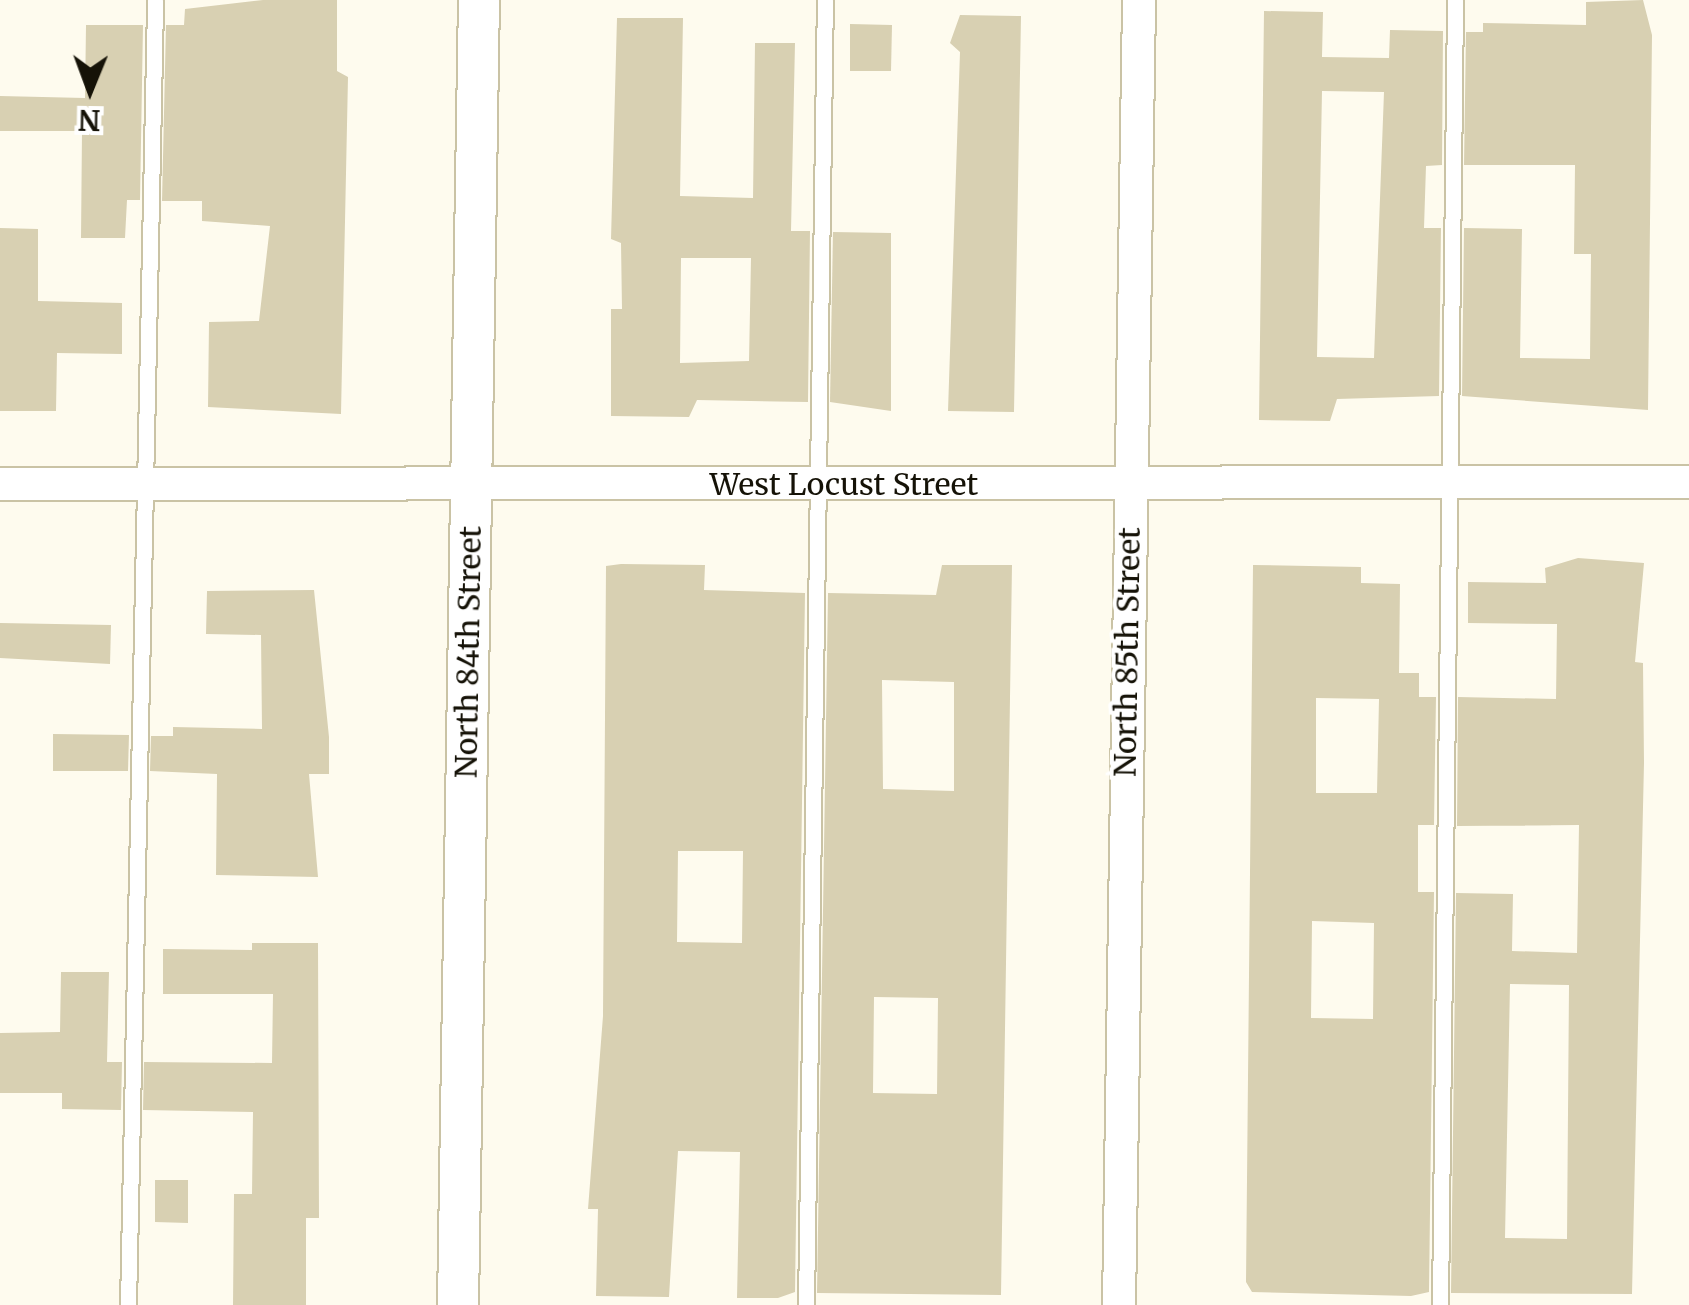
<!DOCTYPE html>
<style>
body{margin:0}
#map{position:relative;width:1689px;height:1305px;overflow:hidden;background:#fefbee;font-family:Merriweather,serif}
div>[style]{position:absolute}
.building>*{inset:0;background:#d8d0b2}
.roads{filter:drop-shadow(2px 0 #cac3a5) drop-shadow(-2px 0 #cac3a5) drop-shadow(0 2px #cac3a5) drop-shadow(0 -2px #cac3a5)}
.service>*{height:15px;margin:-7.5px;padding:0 7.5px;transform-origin:7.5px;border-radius:7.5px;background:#fff}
.minor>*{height:32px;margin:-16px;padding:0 16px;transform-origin:16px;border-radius:16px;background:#fff}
.tertiary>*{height:40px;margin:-20px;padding:0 20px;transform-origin:20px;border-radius:20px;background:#fff}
span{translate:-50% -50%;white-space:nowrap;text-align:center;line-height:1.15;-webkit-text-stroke:8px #fff;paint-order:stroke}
.street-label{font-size:30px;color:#151207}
.north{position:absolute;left:40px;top:40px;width:100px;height:100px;-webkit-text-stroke:8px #fff;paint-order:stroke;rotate:181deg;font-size:28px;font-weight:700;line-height:40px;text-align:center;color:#151207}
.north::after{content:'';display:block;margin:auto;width:35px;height:45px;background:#151207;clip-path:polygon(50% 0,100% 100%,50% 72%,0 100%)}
</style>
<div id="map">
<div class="building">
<div style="clip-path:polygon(263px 0,337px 0,337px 71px,348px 77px,341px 414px,208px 407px,209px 322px,259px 321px,270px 226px,202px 221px,202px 201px,162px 201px,166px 25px,184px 25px,185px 9px)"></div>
<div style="clip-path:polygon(1643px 0,1652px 35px,1648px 410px,1462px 396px,1464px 228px,1522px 229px,1520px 358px,1590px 359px,1591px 254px,1574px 254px,1575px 165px,1464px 165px,1466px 32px,1483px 32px,1483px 23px,1586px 25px,1586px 2px)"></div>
<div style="clip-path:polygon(evenodd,1264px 11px,1323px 12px,1322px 57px,1389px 58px,1390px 30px,1443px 31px,1442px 165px,1426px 166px,1424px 228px,1441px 228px,1439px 396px,1337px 399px,1330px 421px,1259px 420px,1264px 11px,1322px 91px,1384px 92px,1374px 358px,1317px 357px,1322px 91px)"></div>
<div style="clip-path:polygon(960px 15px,1021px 16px,1014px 412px,948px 411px,960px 52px,950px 43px)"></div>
<div style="clip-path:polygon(evenodd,617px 18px,683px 18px,680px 196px,753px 198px,755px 43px,795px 43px,791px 231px,810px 231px,808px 402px,697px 400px,689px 417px,611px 416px,611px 309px,622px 309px,621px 243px,611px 239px,617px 18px,681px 258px,751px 258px,749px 361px,680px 363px,681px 258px)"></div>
<div style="clip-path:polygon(850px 24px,892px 25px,891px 71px,850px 71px)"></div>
<div style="clip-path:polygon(86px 25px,143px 25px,140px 200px,127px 200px,125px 238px,81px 238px,82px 131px,0 131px,0 96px,85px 98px)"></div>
<div style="clip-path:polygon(0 228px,38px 229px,38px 301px,122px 303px,122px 354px,57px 353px,56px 411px,0 411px)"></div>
<div style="clip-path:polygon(833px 232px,891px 233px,891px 411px,830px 402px)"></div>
<div style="clip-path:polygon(evenodd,1578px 558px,1644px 563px,1635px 662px,1643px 663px,1644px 763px,1632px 1294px,1451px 1293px,1456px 893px,1513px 894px,1512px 951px,1577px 953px,1579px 825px,1457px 826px,1458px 697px,1556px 699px,1557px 624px,1468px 623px,1468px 582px,1546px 583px,1545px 568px,1578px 558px,1510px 984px,1569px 985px,1567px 1239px,1505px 1238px,1510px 984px)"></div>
<div style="clip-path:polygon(evenodd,621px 564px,705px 565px,704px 590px,805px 593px,795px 1292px,778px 1298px,737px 1298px,740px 1152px,678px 1151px,669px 1297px,596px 1296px,598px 1209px,588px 1209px,603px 1016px,606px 566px,621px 564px,678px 851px,743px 851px,742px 943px,677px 942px,678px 851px)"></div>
<div style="clip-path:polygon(evenodd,942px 565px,1012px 565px,1001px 1295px,817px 1293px,828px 593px,936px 595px,942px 565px,882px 680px,954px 682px,954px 791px,883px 789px,882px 680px,942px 565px,874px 997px,938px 998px,937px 1094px,873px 1093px,874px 997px)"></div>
<div style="clip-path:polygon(evenodd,1253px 565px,1361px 567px,1361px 583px,1400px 584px,1399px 673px,1419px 673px,1419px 697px,1436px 697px,1434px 825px,1418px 825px,1418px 892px,1434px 892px,1429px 1292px,1411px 1296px,1252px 1292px,1246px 1282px,1253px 565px,1316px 698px,1379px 699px,1377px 793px,1316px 793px,1316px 698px,1253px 565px,1312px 921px,1374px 923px,1373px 1019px,1311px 1018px,1312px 921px)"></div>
<div style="clip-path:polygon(314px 590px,329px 737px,329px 774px,309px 774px,318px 877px,216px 875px,217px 774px,150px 771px,151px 736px,173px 736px,173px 727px,262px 729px,261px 635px,206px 634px,207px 591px)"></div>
<div style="clip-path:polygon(0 623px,111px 625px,110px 664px,0 658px)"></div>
<div style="clip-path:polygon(53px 734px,129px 735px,128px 771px,53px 771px)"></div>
<div style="clip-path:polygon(252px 943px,318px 943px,319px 1218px,306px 1218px,306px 1305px,233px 1305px,234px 1194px,252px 1194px,253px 1112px,143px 1110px,144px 1062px,272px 1063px,273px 994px,163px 994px,163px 949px,252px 950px)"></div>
<div style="clip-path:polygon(61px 972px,109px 972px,107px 1062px,122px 1062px,121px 1110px,62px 1109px,62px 1093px,0 1093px,0 1033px,60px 1032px)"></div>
<div style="clip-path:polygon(155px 1180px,188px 1180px,188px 1223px,155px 1222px)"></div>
</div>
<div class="roads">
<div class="service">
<div style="left:128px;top:1305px;width:1305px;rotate:-88.81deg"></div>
<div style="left:806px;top:1305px;width:1305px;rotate:-89.17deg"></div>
<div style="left:1440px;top:1305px;width:1305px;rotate:-89.34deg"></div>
</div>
<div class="minor">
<div style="left:0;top:484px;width:1689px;rotate:-0.07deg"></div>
<div style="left:1119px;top:1305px;width:1305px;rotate:-89.12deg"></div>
</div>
<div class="tertiary">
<div style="left:458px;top:1305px;width:1305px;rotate:-89.08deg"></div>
</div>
</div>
<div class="street-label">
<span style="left:844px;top:484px">West Locust Street</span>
<span style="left:468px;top:652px;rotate:-89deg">North 84th Street</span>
<span style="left:1127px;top:652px;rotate:-89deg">North 85th Street</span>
</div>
<div class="north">N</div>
</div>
